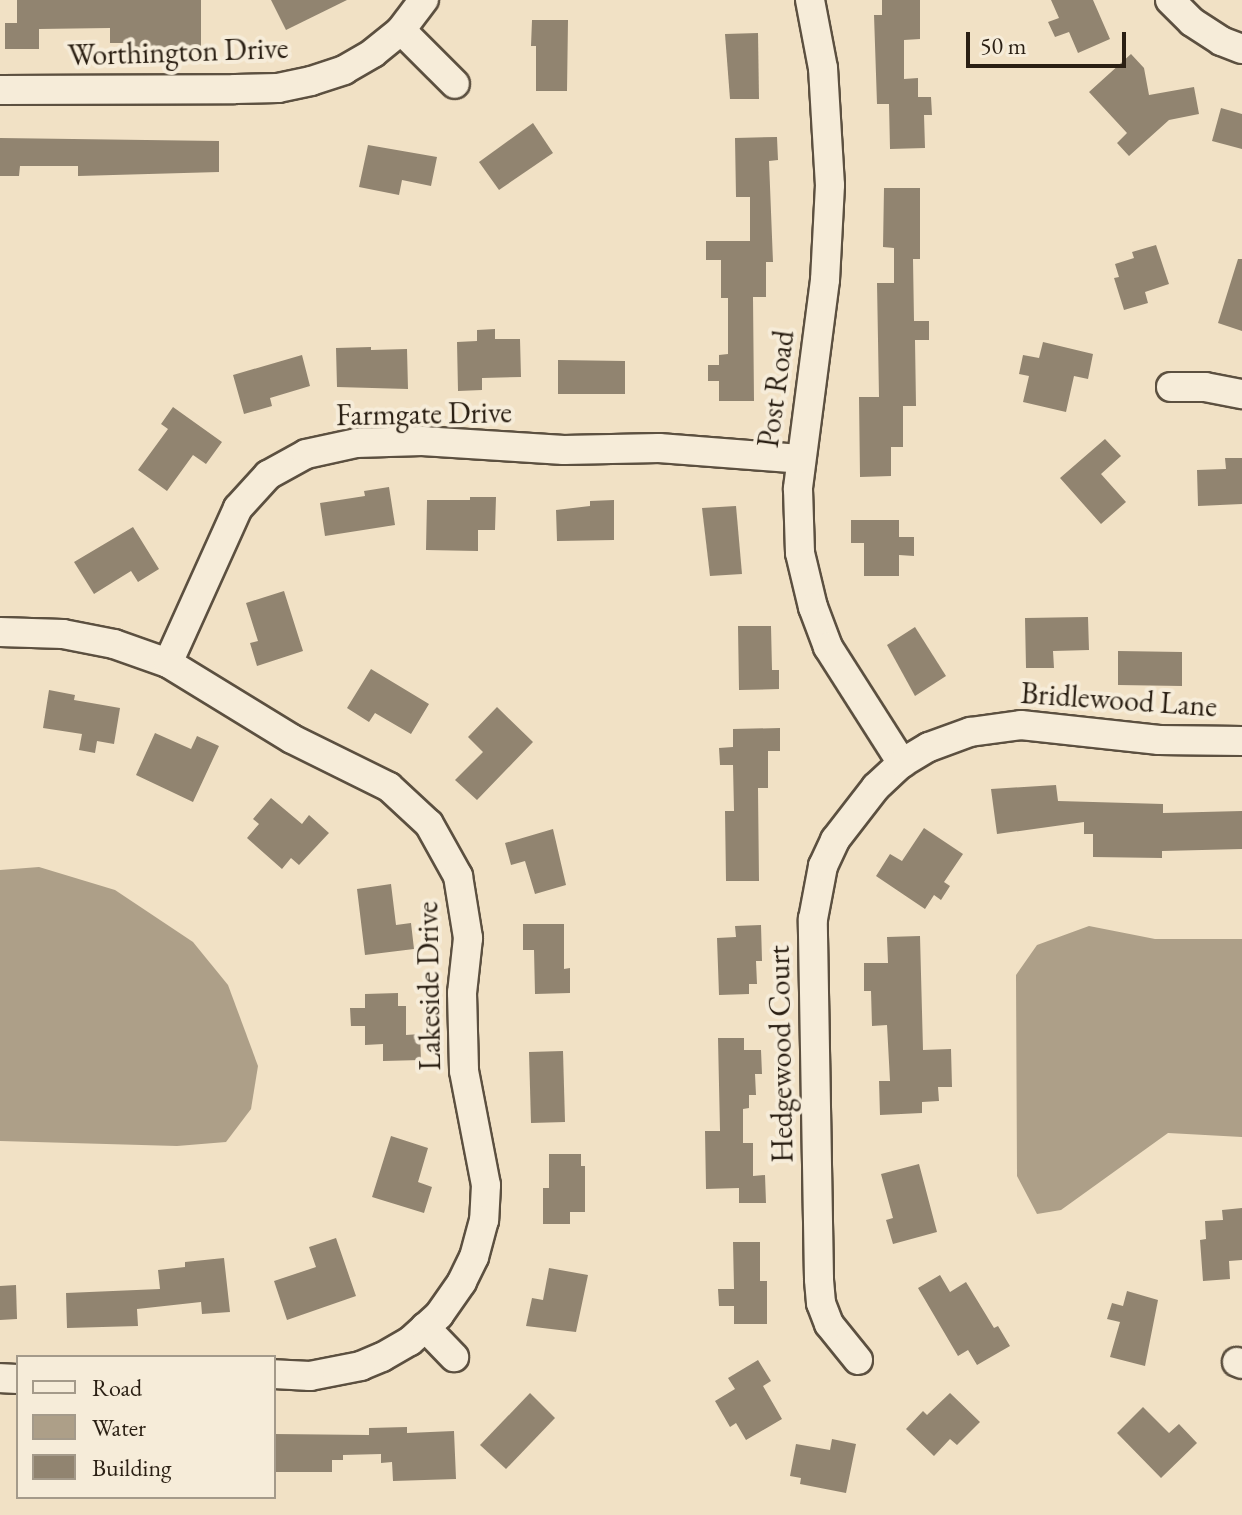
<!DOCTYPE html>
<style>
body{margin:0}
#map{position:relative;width:1242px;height:1515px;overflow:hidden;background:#f1e1c5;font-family:"EB Garamond",serif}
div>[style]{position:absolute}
.water>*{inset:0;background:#ad9f88}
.building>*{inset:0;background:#918470}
.roads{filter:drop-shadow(2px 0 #5c5040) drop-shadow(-2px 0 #5c5040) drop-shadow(0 2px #5c5040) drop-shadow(0 -2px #5c5040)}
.minor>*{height:28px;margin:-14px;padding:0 14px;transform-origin:14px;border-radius:14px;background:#f6ecd9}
span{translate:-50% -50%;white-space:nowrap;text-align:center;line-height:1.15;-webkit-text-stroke:8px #f6ecd9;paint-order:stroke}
.street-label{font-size:30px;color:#2a1f13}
.legend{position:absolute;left:16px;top:1355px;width:260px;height:144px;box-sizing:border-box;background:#f6ecd9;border:2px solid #a49a8a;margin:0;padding:10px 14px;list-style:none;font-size:24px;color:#2a1f13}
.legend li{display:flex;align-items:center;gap:16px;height:40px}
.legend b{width:40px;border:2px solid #a49a8a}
.scale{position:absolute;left:966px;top:32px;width:160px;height:36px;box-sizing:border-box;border:4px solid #2a1f13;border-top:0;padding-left:10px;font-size:24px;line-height:28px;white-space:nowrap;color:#2a1f13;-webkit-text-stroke:6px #f6ecd9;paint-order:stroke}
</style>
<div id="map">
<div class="water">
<div style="clip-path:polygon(39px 867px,115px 890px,193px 942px,228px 985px,258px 1066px,251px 1109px,226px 1142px,177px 1146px,0 1141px,0 870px)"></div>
<div style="clip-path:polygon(1089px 926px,1155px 939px,1242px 939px,1242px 1137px,1168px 1133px,1061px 1210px,1037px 1214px,1017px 1176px,1016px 975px,1037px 945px)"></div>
</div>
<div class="building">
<div style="clip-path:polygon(17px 0,201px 0,201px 47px,124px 48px,124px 43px,110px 43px,110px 28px,39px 29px,39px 49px,5px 49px,5px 23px,17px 23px)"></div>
<div style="clip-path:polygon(271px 0,347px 0,286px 30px)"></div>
<div style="clip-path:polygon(882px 0,920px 0,920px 39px,904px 40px,904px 79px,918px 78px,918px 97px,931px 97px,932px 115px,924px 115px,925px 148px,890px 149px,889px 104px,877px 104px,874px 15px,882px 15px)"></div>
<div style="clip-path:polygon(1051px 0,1093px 0,1110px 39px,1078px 53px,1069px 32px,1055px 37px,1048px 22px,1059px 18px)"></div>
<div style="clip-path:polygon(532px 20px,568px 20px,567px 91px,536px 91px,536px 46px,531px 46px)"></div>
<div style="clip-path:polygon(758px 33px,759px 99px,730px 99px,725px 34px)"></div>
<div style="clip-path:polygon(1131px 54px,1144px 68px,1149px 95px,1194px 87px,1199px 114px,1169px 120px,1129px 156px,1117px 143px,1127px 133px,1089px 92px)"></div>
<div style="clip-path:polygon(1221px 108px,1242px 114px,1242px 149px,1212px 141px)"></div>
<div style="clip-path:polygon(533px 123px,553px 153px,499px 190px,479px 162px)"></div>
<div style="clip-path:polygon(777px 137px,778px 160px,769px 161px,773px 262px,766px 262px,766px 297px,753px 297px,754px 401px,719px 401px,719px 381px,708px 381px,708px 365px,719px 365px,719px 355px,728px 354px,728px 298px,721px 298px,721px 260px,706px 260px,706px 241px,750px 241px,750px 197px,736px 197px,735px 138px)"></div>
<div style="clip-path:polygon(0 138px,219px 141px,219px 172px,78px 176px,78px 166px,20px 166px,19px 176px,0 176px)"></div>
<div style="clip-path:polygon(368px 145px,437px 157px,431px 186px,402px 180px,399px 195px,359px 187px)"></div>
<div style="clip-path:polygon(884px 188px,920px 188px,920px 259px,913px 259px,914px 321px,929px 321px,929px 340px,915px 340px,916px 406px,903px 406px,903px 447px,891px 447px,891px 476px,860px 477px,859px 397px,879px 397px,877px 283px,894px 283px,894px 248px,883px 247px)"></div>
<div style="clip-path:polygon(1156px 245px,1169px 284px,1145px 292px,1148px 303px,1124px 310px,1114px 278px,1119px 277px,1115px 264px,1134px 258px,1132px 252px)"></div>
<div style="clip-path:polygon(1238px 259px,1242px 259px,1242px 331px,1218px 323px)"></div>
<div style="clip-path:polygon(495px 329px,495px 339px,520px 339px,521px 377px,482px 378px,482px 390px,458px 391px,457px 342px,477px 341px,477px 330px)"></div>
<div style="clip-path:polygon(1043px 342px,1093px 354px,1088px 379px,1074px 376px,1066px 412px,1023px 402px,1029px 376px,1019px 374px,1023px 355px,1039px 358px)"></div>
<div style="clip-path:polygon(371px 347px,371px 350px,407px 349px,408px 389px,337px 387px,336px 348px)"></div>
<div style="clip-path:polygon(302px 355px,310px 386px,270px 398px,272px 406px,244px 414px,233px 375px)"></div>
<div style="clip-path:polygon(558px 360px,625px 361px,625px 394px,558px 394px)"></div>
<div style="clip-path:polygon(173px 407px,222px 442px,206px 464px,193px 455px,167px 491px,138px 470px,168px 429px,161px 424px)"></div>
<div style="clip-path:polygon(1105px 439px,1121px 456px,1101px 474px,1126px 502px,1101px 524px,1060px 478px)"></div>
<div style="clip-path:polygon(1225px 458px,1242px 458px,1242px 504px,1198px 506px,1197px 470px,1226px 469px)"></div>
<div style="clip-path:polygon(389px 487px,395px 525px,325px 536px,320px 503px,365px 496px,364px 491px)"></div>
<div style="clip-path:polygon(470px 497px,496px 497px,495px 530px,478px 530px,478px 551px,426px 550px,427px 500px,470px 500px)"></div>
<div style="clip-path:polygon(614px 500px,614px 540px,557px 541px,556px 510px,590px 506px,590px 501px)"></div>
<div style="clip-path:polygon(736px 506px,742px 574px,710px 576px,702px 508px)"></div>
<div style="clip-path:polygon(851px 520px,899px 520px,899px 537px,914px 537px,914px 556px,899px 555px,899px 576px,864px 576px,864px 543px,851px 543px)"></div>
<div style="clip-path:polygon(133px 527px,159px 569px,138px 582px,131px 571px,94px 594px,74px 562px)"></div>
<div style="clip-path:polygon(284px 591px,303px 651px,257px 666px,250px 643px,258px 641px,246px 603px)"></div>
<div style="clip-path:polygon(1088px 617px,1089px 650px,1053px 651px,1054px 668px,1026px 668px,1025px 618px)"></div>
<div style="clip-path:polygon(738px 626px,771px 626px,772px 670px,779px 670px,779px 689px,739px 690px)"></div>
<div style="clip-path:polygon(915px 627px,946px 676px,915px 696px,887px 645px)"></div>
<div style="clip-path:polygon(1118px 651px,1182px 652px,1182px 686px,1118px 685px)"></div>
<div style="clip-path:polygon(371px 669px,429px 704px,411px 734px,375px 713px,369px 722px,347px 708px)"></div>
<div style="clip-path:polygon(49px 690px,75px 695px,74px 700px,120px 708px,114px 744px,97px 741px,95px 753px,79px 750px,82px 734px,43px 728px)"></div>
<div style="clip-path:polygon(497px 707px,533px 742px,477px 800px,455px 780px,483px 752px,468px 737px)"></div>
<div style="clip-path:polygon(780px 728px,780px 751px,768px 751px,768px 788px,758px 788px,759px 881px,726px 881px,725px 811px,734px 811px,733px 765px,720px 765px,719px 748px,733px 747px,733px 729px)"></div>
<div style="clip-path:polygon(155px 733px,191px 749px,197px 736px,219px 746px,193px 802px,136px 775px)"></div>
<div style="clip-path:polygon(1056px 785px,1058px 801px,1163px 804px,1163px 813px,1242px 811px,1242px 849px,1162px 851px,1162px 858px,1093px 857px,1093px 834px,1084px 834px,1084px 822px,997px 834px,991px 789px)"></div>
<div style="clip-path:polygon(271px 798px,302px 824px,309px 815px,329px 833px,299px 865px,291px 858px,282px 869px,247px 838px,259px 824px,253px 819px)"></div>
<div style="clip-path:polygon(924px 828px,963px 854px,944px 882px,950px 886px,941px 900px,934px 895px,925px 909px,876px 876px,890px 854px,902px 861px)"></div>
<div style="clip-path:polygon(553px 829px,566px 885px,535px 894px,525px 861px,511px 865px,505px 843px)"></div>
<div style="clip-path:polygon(391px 884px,396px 925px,411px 923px,414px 949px,365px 955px,357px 889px)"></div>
<div style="clip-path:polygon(523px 924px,564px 924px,564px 969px,570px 968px,570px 993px,535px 994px,534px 950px,523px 950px)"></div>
<div style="clip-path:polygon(761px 925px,762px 961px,756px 961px,757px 984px,749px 984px,749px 994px,719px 995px,717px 938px,736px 937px,735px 926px)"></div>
<div style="clip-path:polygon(920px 936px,923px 1050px,951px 1049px,952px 1087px,938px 1087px,939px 1101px,922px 1102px,922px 1113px,880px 1115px,879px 1081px,890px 1081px,887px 1025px,872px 1026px,871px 991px,864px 991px,864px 963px,888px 963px,887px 937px)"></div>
<div style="clip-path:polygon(398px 993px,398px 1006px,406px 1006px,406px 1035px,420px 1034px,421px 1060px,383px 1061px,383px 1044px,365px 1045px,365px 1026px,351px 1026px,350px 1008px,365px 1008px,365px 994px)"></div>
<div style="clip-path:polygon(718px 1038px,744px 1038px,744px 1050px,761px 1050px,762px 1074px,755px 1074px,756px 1095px,749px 1095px,749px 1108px,743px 1109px,743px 1143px,753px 1143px,753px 1176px,765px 1175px,766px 1203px,739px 1203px,739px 1188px,706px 1189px,705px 1131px,720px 1131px)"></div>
<div style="clip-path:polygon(563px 1051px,565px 1122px,531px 1123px,529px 1052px)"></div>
<div style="clip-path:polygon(391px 1136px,428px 1148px,418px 1182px,432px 1187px,424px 1213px,372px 1197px)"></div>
<div style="clip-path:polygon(549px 1154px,581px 1154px,581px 1166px,585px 1166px,585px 1212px,570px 1212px,570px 1224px,543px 1224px,543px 1188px,549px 1188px)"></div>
<div style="clip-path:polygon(919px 1164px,937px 1232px,893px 1244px,886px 1220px,893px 1218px,881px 1174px)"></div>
<div style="clip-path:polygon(1242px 1208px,1242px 1260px,1229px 1261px,1230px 1279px,1203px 1281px,1200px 1240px,1206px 1239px,1205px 1221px,1223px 1220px,1222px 1210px)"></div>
<div style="clip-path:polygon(336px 1238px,356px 1296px,287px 1320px,274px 1281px,316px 1267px,309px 1247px)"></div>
<div style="clip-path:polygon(733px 1242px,760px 1242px,760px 1281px,767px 1281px,767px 1324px,734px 1324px,734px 1306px,719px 1306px,718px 1289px,734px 1289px)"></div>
<div style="clip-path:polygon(224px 1258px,230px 1312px,202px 1314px,201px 1302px,137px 1309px,138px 1326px,67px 1328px,66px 1293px,160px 1289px,158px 1270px,185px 1267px,185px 1262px)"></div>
<div style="clip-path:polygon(549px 1268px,588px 1275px,576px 1332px,526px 1326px,532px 1298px,543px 1300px)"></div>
<div style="clip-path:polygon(940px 1275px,950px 1292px,966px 1282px,994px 1328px,998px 1326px,1010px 1346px,977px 1365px,968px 1350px,958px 1356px,918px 1288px)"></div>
<div style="clip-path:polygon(16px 1285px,17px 1319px,0 1320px,0 1286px)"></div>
<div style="clip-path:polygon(1127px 1291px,1158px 1300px,1145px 1366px,1110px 1357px,1120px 1322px,1107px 1319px,1112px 1303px,1123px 1306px)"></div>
<div style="clip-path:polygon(758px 1360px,771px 1381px,763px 1386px,782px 1419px,746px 1440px,736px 1423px,730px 1427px,715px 1401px,735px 1389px,728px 1378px)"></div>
<div style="clip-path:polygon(530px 1393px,555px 1418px,506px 1469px,480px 1445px)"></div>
<div style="clip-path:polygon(950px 1393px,980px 1422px,957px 1445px,950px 1439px,934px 1456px,906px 1429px,923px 1411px,927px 1415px)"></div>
<div style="clip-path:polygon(1143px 1407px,1169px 1433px,1179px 1424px,1197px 1443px,1161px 1478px,1117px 1433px)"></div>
<div style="clip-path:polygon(407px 1427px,407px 1433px,454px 1431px,456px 1479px,393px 1481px,392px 1462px,381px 1463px,381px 1454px,343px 1455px,343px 1460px,332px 1460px,332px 1472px,274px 1472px,274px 1434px,369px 1435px,369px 1428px)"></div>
<div style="clip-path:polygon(832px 1439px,856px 1444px,846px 1493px,800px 1484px,801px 1478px,790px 1476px,796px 1444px,830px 1450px)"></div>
</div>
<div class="roads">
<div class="minor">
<div style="left:810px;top:0;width:69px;rotate:79.2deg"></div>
<div style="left:823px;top:68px;width:117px;rotate:86.6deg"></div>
<div style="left:830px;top:185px;width:95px;rotate:93deg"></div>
<div style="left:825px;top:280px;width:211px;rotate:97.4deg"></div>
<div style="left:798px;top:489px;width:64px;rotate:88.2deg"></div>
<div style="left:800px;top:553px;width:56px;rotate:76.5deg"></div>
<div style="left:813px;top:607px;width:43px;rotate:69.4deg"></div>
<div style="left:828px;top:647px;width:138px;rotate:57.5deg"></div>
<div style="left:1170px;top:0;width:31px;rotate:45deg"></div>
<div style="left:1192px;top:22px;width:35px;rotate:33deg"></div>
<div style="left:1221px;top:41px;width:22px;rotate:21deg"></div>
<div style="left:401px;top:30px;width:76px;rotate:45deg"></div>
<div style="left:0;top:90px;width:235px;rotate:-0.2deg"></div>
<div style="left:235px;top:89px;width:43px;rotate:-1.3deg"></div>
<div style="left:278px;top:88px;width:34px;rotate:-12deg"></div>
<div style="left:311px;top:81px;width:35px;rotate:-18deg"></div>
<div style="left:344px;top:70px;width:34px;rotate:-30deg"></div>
<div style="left:373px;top:53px;width:36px;rotate:-39deg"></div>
<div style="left:401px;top:30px;width:38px;rotate:-53deg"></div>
<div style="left:1171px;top:387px;width:34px"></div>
<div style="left:1205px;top:387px;width:38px;rotate:11deg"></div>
<div style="left:0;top:632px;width:63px;rotate:1.8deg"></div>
<div style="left:63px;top:634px;width:52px;rotate:11.1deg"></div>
<div style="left:114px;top:644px;width:57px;rotate:19.4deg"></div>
<div style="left:168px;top:663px;width:145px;rotate:31.5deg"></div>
<div style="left:292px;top:739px;width:108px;rotate:26.3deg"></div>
<div style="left:389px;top:787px;width:54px;rotate:42.8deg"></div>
<div style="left:429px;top:824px;width:60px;rotate:60.9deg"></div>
<div style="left:458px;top:876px;width:63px;rotate:80.8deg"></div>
<div style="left:468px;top:938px;width:55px;rotate:96.2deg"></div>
<div style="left:462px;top:993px;width:78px;rotate:88.5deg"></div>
<div style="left:464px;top:1071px;width:116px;rotate:79.1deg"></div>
<div style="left:486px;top:1185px;width:35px;rotate:93deg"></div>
<div style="left:484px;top:1220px;width:38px;rotate:105deg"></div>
<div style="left:474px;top:1257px;width:28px;rotate:116deg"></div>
<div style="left:462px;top:1282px;width:40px;rotate:124.9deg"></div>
<div style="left:439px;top:1315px;width:39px;rotate:138deg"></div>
<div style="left:410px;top:1341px;width:32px;rotate:150deg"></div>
<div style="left:382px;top:1357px;width:23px;rotate:157deg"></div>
<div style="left:361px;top:1366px;width:52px;rotate:168.9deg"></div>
<div style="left:310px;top:1376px;width:36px;rotate:-177deg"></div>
<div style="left:168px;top:663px;width:170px;rotate:-65.7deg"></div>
<div style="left:238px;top:508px;width:45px;rotate:-47.7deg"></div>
<div style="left:268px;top:475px;width:43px;rotate:-28.9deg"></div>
<div style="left:306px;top:454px;width:51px;rotate:-12.4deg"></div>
<div style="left:356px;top:443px;width:66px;rotate:-1.7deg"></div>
<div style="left:422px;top:441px;width:142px;rotate:3.6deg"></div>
<div style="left:564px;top:450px;width:95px;rotate:-1.2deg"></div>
<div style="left:659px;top:448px;width:142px;rotate:4.4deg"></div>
<div style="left:425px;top:1327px;width:42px;rotate:46deg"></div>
<div style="left:858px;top:1360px;width:46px;rotate:-128.9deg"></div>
<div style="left:829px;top:1324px;width:22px;rotate:-111deg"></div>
<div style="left:821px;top:1303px;width:24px;rotate:-95deg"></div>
<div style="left:819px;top:1279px;width:360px;rotate:-91deg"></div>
<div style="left:813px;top:919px;width:54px;rotate:-79.3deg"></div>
<div style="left:823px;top:866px;width:29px;rotate:-65deg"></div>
<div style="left:835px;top:840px;width:67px;rotate:-52.3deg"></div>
<div style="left:876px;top:787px;width:35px;rotate:-43deg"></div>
<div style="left:902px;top:763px;width:31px;rotate:-31deg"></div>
<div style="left:929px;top:747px;width:44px;rotate:-20.1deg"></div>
<div style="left:970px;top:732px;width:51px;rotate:-7.8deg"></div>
<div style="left:1021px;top:725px;width:139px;rotate:6.2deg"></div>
<div style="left:1159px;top:740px;width:83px;rotate:0.7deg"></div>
<div style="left:1237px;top:1362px;width:5px;rotate:22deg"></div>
<div style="left:0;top:1378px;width:18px;rotate:3deg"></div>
</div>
</div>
<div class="street-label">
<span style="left:178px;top:52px;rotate:-2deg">Worthington Drive</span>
<span style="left:776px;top:389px;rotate:-82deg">Post Road</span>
<span style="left:424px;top:414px;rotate:-1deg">Farmgate Drive</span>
<span style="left:1119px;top:700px;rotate:4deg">Bridlewood Lane</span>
<span style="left:429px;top:986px;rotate:-91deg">Lakeside Drive</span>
<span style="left:781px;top:1054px;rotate:-91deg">Hedgewood Court</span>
</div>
<ul class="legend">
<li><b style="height:10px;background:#f6ecd9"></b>Road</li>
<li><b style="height:22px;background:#ad9f88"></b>Water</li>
<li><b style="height:22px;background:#918470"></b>Building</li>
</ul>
<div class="scale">50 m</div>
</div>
